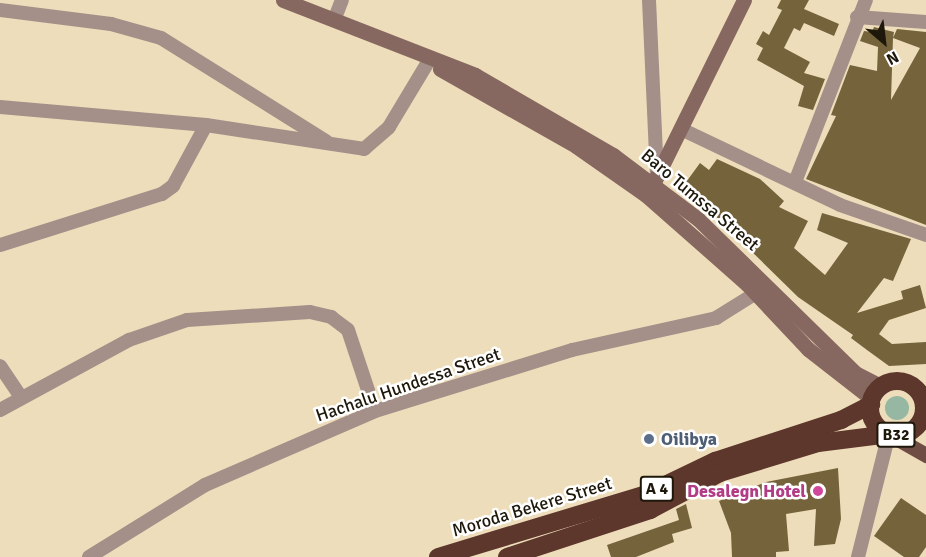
<!DOCTYPE html>
<style>
body{margin:0}
#map{position:relative;width:926px;height:557px;overflow:hidden;background:#eeddba;font-family:Signika,sans-serif}
div>[style]{position:absolute}
.green>*{inset:0;background:#96b7a2}
.round{border-radius:50%}
.building>*{inset:0;background:#75633c}
.street>*{height:14px;margin:-7px;padding:0 7px;transform-origin:7px;border-radius:7px;background:#a48f89}
.secondary>*{height:15px;margin:-7.5px;padding:0 7.5px;transform-origin:7.5px;border-radius:7.5px;background:#866861}
.primary>*{height:15px;margin:-7.5px;padding:0 7.5px;transform-origin:7.5px;border-radius:7.5px;background:#704d44}
.highway>*{height:18px;margin:-9px;padding:0 9px;transform-origin:9px;border-radius:9px;background:#5d362c}
.highway>.ring{margin:-9px;padding:0;box-sizing:content-box;background:none;border:18px solid #5d362c;border-radius:50%}
.dots>*{width:16px;height:16px;translate:-50% -50%;box-sizing:border-box;border:3px solid #fff;border-radius:50%}
span{translate:-50% -50%;white-space:nowrap;text-align:center;line-height:1.15;-webkit-text-stroke:5px #fff;paint-order:stroke}
.shield-label span{padding:2px 4px;background:#fff;border:2px solid;border-radius:4px;-webkit-text-stroke-width:0}
.shield-label{font-size:16px;color:#1e180b;font-weight:700}
.street-label{font-size:18px;color:#1e180b}
.service-label{font-size:18px;color:#4e5e75;font-weight:700}
.left{translate:0 -50%;text-align:left}
.hotel-label{font-size:18px;color:#b23c85;font-weight:700}
.right{translate:-100% -50%;text-align:right}
.north{position:absolute;left:854px;top:12px;width:60px;height:60px;-webkit-text-stroke:4px #fff;paint-order:stroke;rotate:152deg;font-size:16px;font-weight:700;line-height:24px;text-align:center;color:#1e180b}
.north::after{content:'';display:block;margin:auto;width:21px;height:27px;background:#1e180b;clip-path:polygon(50% 0,100% 100%,50% 72%,0 100%)}
</style>
<div id="map">
<div class="green">
<div class="round" style="left:885px;top:396px;width:24px;height:24px"></div>
</div>
<div class="building">
<div style="clip-path:polygon(781px 0,809px 0,804px 9px,839px 24px,834px 36px,804px 23px,800px 31px,794px 28px,784px 48px,810px 62px,804px 73px,825px 79px,813px 110px,798px 106px,804px 86px,757px 60px,763px 48px,756px 44px,763px 31px,769px 35px,782px 10px,777px 8px)"></div>
<div style="clip-path:polygon(evenodd,874px 27px,894px 32px,893px 38px,897px 29px,926px 32px,926px 225px,806px 179px,836px 116px,831px 115px,850px 65px,877px 71px,878px 47px,860px 41px,864px 31px,872px 32px,874px 27px,893px 38px,920px 48px,891px 100px,893px 38px)"></div>
<div style="clip-path:polygon(717px 159px,760px 179px,784px 201px,779px 207px,808px 221px,794px 248px,825px 275px,848px 243px,817px 230px,822px 213px,911px 239px,893px 281px,884px 278px,857px 313px,903px 299px,901px 291px,920px 285px,926px 308px,889px 320px,879px 334px,892px 344px,926px 342px,926px 364px,889px 366px,867px 350px,851px 338px,853px 335px,798px 297px,684px 185px,700px 163px,709px 170px)"></div>
<div style="clip-path:polygon(838px 468px,841px 519px,835px 544px,814px 546px,816px 509px,786px 514px,789px 551px,776px 552px,776px 557px,732px 557px,731px 533px,719px 501px,766px 482px)"></div>
<div style="clip-path:polygon(901px 498px,926px 515px,926px 547px,919px 557px,904px 557px,874px 536px)"></div>
<div style="clip-path:polygon(686px 504px,692px 528px,672px 534px,674px 542px,636px 557px,611px 557px,607px 545px,679px 520px,676px 509px)"></div>
</div>
<div class="street">
<div style="left:649px;top:0;width:178px;rotate:87.4deg"></div>
<div style="left:0;top:10px;width:112px;rotate:7.2deg"></div>
<div style="left:111px;top:24px;width:52px;rotate:15.6deg"></div>
<div style="left:161px;top:38px;width:195px;rotate:32deg"></div>
<div style="left:857px;top:17px;width:69px;rotate:4.1deg"></div>
<div style="left:335px;top:18px;width:19px;rotate:-69deg"></div>
<div style="left:0;top:107px;width:207px;rotate:5deg"></div>
<div style="left:206px;top:125px;width:160px;rotate:8.6deg"></div>
<div style="left:364px;top:149px;width:33px;rotate:-41deg"></div>
<div style="left:389px;top:127px;width:76px;rotate:-59deg"></div>
<div style="left:681px;top:129px;width:176px;rotate:25.5deg"></div>
<div style="left:840px;top:205px;width:91px;rotate:19.2deg"></div>
<div style="left:795px;top:182px;width:195px;rotate:-68.7deg"></div>
<div style="left:0;top:245px;width:170px;rotate:-17.5deg"></div>
<div style="left:162px;top:194px;width:14px;rotate:-36deg"></div>
<div style="left:173px;top:186px;width:69px;rotate:-61.6deg"></div>
<div style="left:0;top:366px;width:36px;rotate:56deg"></div>
<div style="left:0;top:410px;width:147px;rotate:-28.5deg"></div>
<div style="left:129px;top:340px;width:61px;rotate:-19deg"></div>
<div style="left:187px;top:320px;width:123px;rotate:-3.7deg"></div>
<div style="left:310px;top:312px;width:22px;rotate:13deg"></div>
<div style="left:331px;top:317px;width:21px;rotate:37deg"></div>
<div style="left:348px;top:330px;width:85px;rotate:71.6deg"></div>
<div style="left:89px;top:557px;width:137px;rotate:-31.8deg"></div>
<div style="left:205px;top:485px;width:185px;rotate:-23.5deg"></div>
<div style="left:375px;top:411px;width:206px;rotate:-17.2deg"></div>
<div style="left:572px;top:350px;width:148px;rotate:-12.5deg"></div>
<div style="left:716px;top:318px;width:47px;rotate:-32deg"></div>
<div style="left:858px;top:557px;width:127px;rotate:-75.9deg"></div>
</div>
<div class="secondary">
<div style="left:283px;top:0;width:206px;rotate:21.3deg"></div>
<div style="left:475px;top:75px;width:160px;rotate:30.1deg"></div>
<div style="left:613px;top:155px;width:106px;rotate:37deg"></div>
<div style="left:698px;top:219px;width:220px;rotate:44.4deg"></div>
<div style="left:855px;top:373px;width:29px;rotate:27deg"></div>
<div style="left:440px;top:69px;width:156px;rotate:29.5deg"></div>
<div style="left:576px;top:146px;width:85px;rotate:35deg"></div>
<div style="left:646px;top:195px;width:135px;rotate:41.4deg"></div>
<div style="left:747px;top:284px;width:89px;rotate:46.8deg"></div>
<div style="left:808px;top:349px;width:81px;rotate:38deg"></div>
<div style="left:650px;top:190px;width:212px;rotate:-63.7deg"></div>
</div>
<div class="primary">
<div style="left:923px;top:402px;width:9px;rotate:69deg"></div>
<div style="left:889px;top:434px;width:43px;rotate:29.6deg"></div>
</div>
<div class="highway">
<div class="ring" style="left:870px;top:381px;width:36px;height:36px"></div>
<div style="left:438px;top:557px;width:215px;rotate:-16.8deg"></div>
<div style="left:644px;top:495px;width:79px;rotate:-25.6deg"></div>
<div style="left:715px;top:461px;width:133px;rotate:-18deg"></div>
<div style="left:841px;top:420px;width:34px;rotate:-27deg"></div>
<div style="left:507px;top:557px;width:151px;rotate:-18.2deg"></div>
<div style="left:650px;top:510px;width:79px;rotate:-27.9deg"></div>
<div style="left:720px;top:473px;width:102px;rotate:-17deg"></div>
<div style="left:818px;top:443px;width:72px;rotate:-7.2deg"></div>
</div>
<div class="dots">
<div style="left:649px;top:439px;background:#5c6f8a"></div>
<div style="left:818px;top:491px;background:#d1479c"></div>
</div>
<div class="shield-label">
<span style="left:896px;top:435px">B32</span>
<span style="left:657px;top:489px">A 4</span>
</div>
<div class="street-label">
<span style="left:700px;top:200px;rotate:40deg">Baro Tumssa Street</span>
<span style="left:408px;top:385px;rotate:-19deg">Hachalu Hundessa Street</span>
<span style="left:532px;top:507px;rotate:-17deg">Moroda Bekere Street</span>
</div>
<div class="service-label">
<span class="left" style="left:661px;top:439px">Oilibya</span>
</div>
<div class="hotel-label">
<span class="right" style="left:806px;top:491px">Desalegn Hotel</span>
</div>
<div class="north">N</div>
</div>
